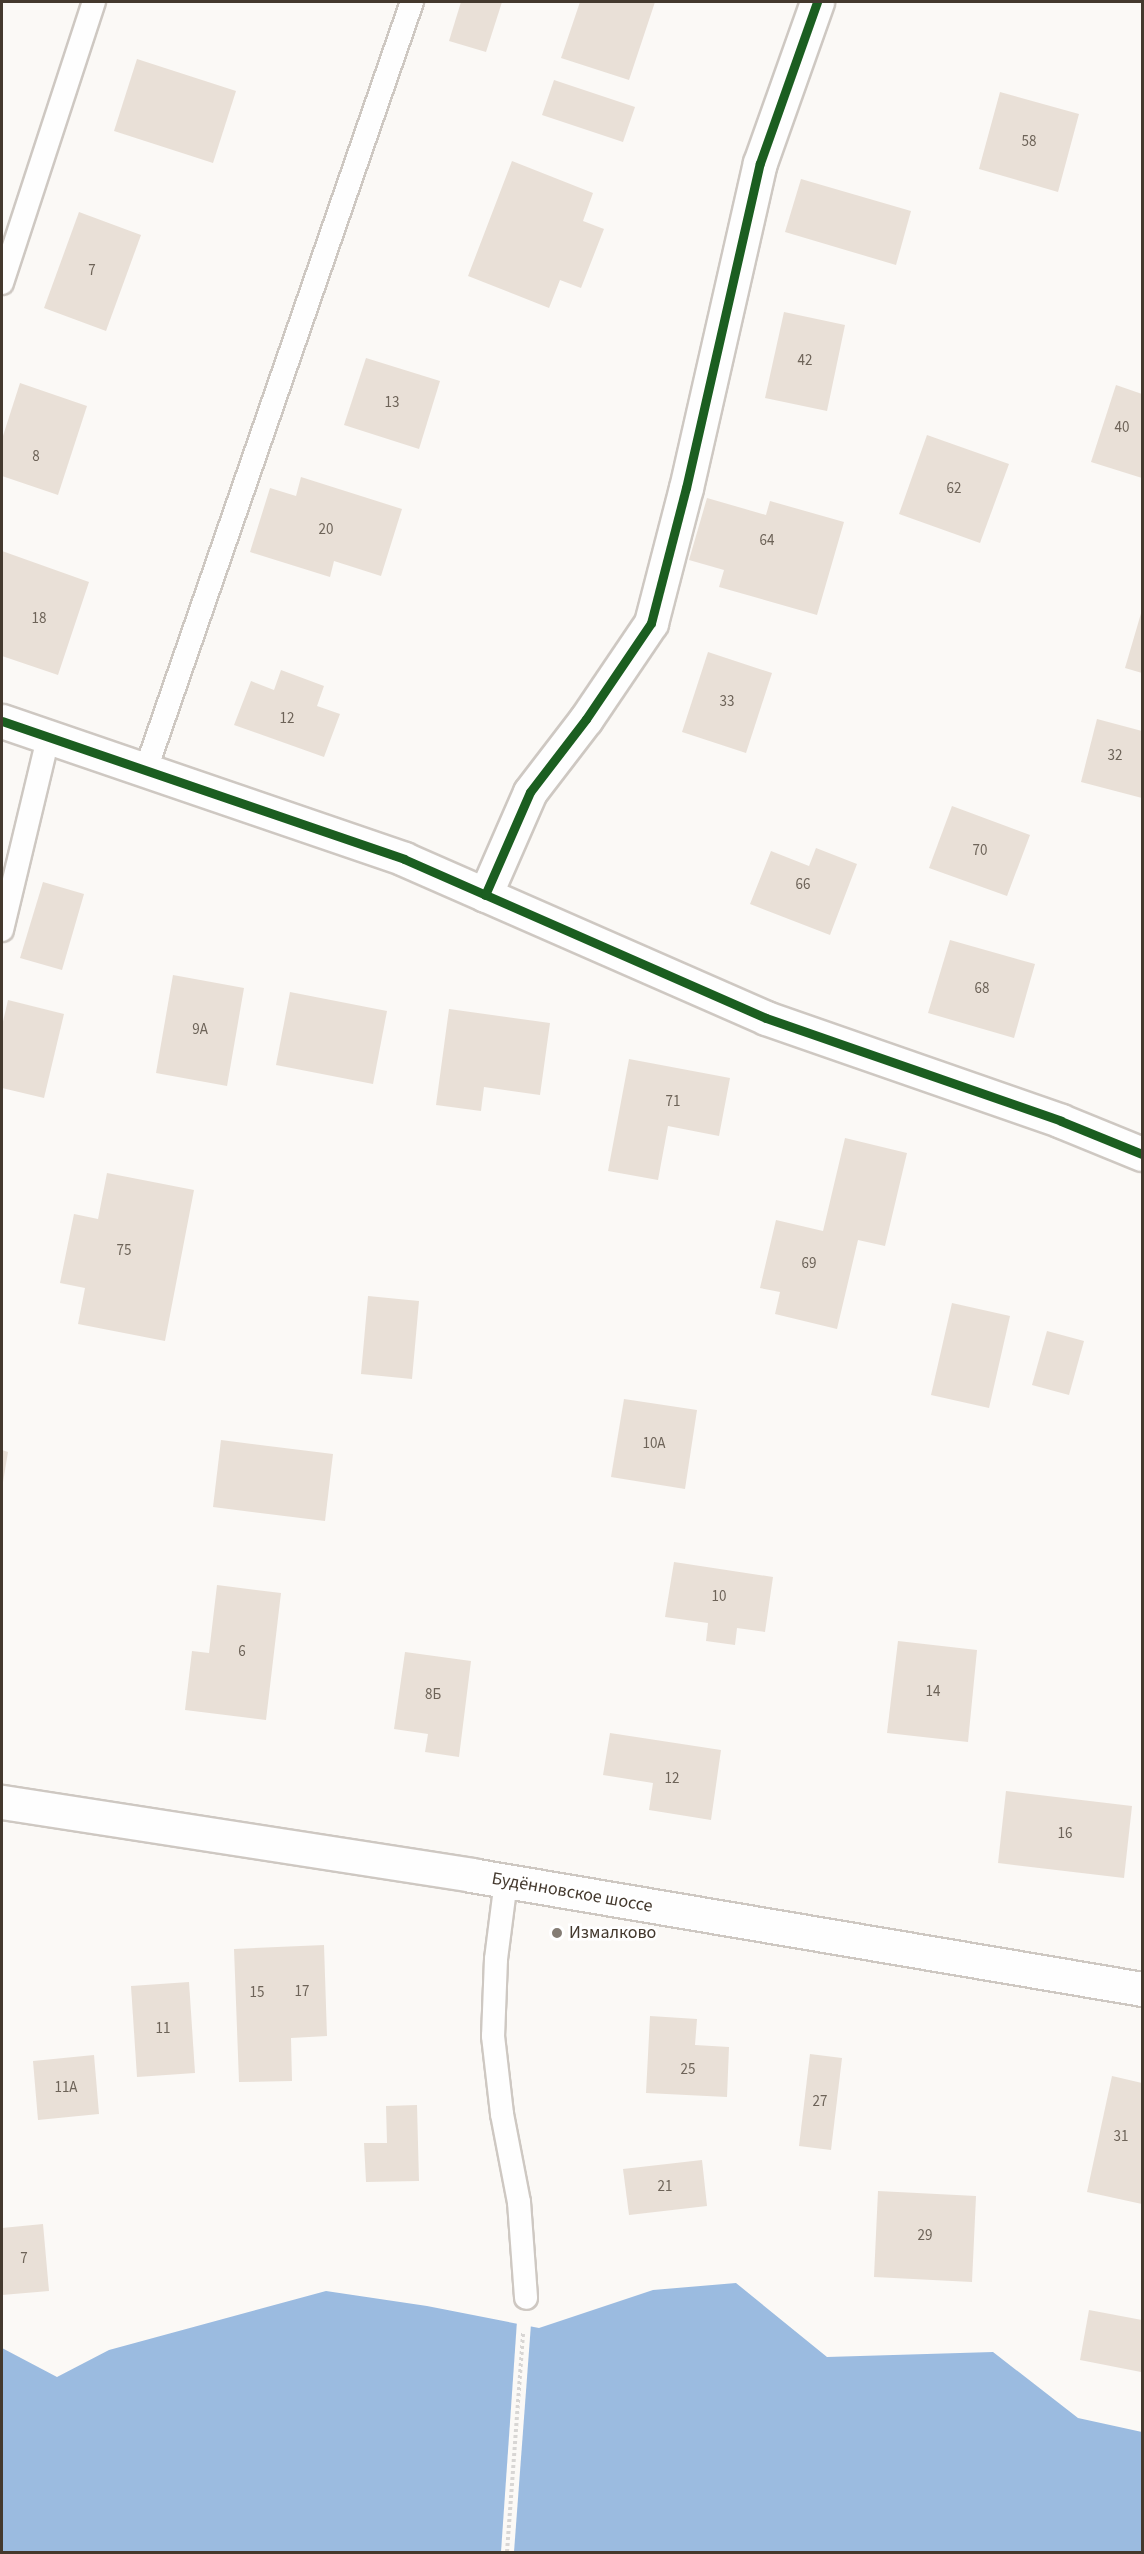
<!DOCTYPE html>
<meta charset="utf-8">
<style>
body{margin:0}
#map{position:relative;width:1144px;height:2554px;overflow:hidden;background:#fbf9f6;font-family:"Source Sans 3",sans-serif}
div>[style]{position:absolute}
.water>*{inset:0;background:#9bbbe0}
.pier>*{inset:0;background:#fbf9f6}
.building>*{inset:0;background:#e9e0d7}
.path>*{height:4px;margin-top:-2px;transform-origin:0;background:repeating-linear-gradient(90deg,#d8d6d4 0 3px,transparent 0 6px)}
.roads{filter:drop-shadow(2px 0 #cec8c2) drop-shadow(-2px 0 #cec8c2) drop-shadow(0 2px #cec8c2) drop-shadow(0 -2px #cec8c2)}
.lane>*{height:22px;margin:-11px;padding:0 11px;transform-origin:11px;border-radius:11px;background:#fefefe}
.street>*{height:33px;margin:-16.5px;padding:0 16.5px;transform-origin:16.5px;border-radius:16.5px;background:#fefefe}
.secondary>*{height:33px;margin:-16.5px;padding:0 16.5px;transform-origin:16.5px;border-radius:16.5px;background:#fefefe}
.cycleway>*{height:9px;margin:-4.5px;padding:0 4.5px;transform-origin:4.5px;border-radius:4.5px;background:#1b5e20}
.dots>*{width:16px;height:16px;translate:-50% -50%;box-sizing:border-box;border:3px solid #fff;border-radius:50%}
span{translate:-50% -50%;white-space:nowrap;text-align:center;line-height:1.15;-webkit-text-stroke:5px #fff;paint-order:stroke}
.number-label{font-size:15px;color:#6d6358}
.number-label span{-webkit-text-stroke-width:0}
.street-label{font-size:18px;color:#44392e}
.poi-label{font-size:18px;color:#44392e}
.left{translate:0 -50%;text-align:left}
.frame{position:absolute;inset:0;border:3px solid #44392e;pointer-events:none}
</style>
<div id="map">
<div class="water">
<div style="clip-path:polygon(736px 2283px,827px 2357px,993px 2352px,1078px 2418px,1142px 2432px,1142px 2552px,2px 2552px,2px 2348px,57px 2377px,109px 2350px,326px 2291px,427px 2306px,539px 2328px,653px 2290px)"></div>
</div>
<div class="pier">
<div style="clip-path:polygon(517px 2321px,531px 2324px,514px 2552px,501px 2552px)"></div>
</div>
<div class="building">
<div style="clip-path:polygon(461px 2px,502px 2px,486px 52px,449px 41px)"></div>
<div style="clip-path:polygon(580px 2px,655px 2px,629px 80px,561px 58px)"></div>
<div style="clip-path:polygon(137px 59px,236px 91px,213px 163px,114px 131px)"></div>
<div style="clip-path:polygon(554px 80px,635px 107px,623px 142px,542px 115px)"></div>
<div style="clip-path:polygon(1000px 92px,1079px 114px,1058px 192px,979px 169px)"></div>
<div style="clip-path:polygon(512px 161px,593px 193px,583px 221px,604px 229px,581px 288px,560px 280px,549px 308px,468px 276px)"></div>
<div style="clip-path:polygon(801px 179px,911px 211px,896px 265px,785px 232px)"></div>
<div style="clip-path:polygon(79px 212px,141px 235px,106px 331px,44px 308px)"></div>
<div style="clip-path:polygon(784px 312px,845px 325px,827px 411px,765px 398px)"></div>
<div style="clip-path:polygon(366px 358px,440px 381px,419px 449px,344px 425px)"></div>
<div style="clip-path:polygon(20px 383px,87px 406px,58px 495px,2px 476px,2px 439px)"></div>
<div style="clip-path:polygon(1116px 385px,1142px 394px,1142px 478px,1091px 462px)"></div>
<div style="clip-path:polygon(927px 435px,1009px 464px,980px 543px,899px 514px)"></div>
<div style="clip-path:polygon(301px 477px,402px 509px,381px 576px,334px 561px,330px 577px,250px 552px,270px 488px,296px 496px)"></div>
<div style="clip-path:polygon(707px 498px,766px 515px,770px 501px,844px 522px,817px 615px,719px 587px,724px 570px,689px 560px)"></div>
<div style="clip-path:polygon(2px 551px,89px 582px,58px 675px,2px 656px)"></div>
<div style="clip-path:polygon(1142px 610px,1142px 673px,1125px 668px)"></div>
<div style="clip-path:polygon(708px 652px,772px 673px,746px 753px,682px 732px)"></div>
<div style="clip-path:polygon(281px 670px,324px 686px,317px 706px,340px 714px,324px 757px,234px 725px,251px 681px,274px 690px)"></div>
<div style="clip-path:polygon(1097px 719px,1142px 731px,1142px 798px,1081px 782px)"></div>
<div style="clip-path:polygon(952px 806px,1030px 835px,1007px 896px,929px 868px)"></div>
<div style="clip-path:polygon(816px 848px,857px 864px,830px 935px,750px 904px,771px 851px,809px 866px)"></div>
<div style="clip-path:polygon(43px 882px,84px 894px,62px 970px,20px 958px)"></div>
<div style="clip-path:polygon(950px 940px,1035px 964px,1014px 1038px,928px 1013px)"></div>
<div style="clip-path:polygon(173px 975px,244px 988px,227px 1086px,156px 1073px)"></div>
<div style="clip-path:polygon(290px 992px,387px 1011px,373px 1084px,276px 1065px)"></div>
<div style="clip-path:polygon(8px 1000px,64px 1014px,44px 1098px,2px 1088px,2px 1026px)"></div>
<div style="clip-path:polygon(449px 1009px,550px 1023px,540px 1095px,484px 1087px,481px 1111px,436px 1105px)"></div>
<div style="clip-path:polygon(629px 1059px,730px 1078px,719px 1136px,668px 1126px,658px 1180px,608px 1171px)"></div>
<div style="clip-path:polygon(845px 1138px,907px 1153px,885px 1246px,858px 1240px,837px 1329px,775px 1314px,780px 1292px,760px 1288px,776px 1220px,823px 1231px)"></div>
<div style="clip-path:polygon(107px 1173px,194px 1190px,165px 1341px,78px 1324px,85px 1288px,60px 1283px,74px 1214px,98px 1219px)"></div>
<div style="clip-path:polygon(368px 1296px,419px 1301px,412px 1379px,361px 1374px)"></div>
<div style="clip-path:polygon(952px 1303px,1010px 1316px,989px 1408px,931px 1395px)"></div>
<div style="clip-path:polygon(1047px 1331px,1084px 1341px,1069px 1395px,1032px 1385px)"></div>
<div style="clip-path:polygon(624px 1399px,697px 1410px,685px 1489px,611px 1477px)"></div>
<div style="clip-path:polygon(221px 1440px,333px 1454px,325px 1521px,213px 1507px)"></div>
<div style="clip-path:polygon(2px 1450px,8px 1452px,3px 1482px,2px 1482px)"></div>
<div style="clip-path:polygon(674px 1562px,773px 1577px,765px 1632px,737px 1628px,735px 1645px,706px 1641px,708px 1623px,665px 1617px)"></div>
<div style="clip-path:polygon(217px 1585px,281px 1593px,266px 1720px,185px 1710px,192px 1651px,209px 1653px)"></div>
<div style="clip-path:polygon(898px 1641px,977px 1650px,968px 1742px,887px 1733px)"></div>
<div style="clip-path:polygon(405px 1652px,471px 1661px,459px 1757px,425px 1752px,428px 1734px,394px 1729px)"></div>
<div style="clip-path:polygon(610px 1733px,721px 1750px,711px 1820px,649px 1810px,653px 1783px,603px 1775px)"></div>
<div style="clip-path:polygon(1006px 1791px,1132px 1806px,1124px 1878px,998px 1863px)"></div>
<div style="clip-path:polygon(324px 1945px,327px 2036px,291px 2038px,292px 2081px,239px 2082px,234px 1949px)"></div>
<div style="clip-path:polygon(189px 1982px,195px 2073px,137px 2077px,131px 1986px)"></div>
<div style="clip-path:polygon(650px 2016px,697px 2019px,695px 2045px,729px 2047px,727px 2097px,646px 2093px)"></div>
<div style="clip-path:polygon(810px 2054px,842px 2058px,831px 2150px,799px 2146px)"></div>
<div style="clip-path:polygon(94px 2055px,99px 2114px,38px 2120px,33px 2061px)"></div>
<div style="clip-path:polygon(1112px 2076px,1142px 2083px,1142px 2204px,1087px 2192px)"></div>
<div style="clip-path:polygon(417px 2105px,419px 2181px,366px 2182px,364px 2143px,387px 2143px,386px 2106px)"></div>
<div style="clip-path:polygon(702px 2160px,707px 2206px,629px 2215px,623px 2169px)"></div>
<div style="clip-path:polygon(878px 2191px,976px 2196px,972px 2282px,874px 2277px)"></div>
<div style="clip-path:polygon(43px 2224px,49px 2291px,2px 2295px,2px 2228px)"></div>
<div style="clip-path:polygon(1089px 2310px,1142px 2320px,1141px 2372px,1080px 2360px)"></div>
</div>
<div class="path">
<div style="left:507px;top:2552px;width:221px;rotate:-85.8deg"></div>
</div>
<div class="roads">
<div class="lane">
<div style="left:2px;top:283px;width:296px;rotate:-71.9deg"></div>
<div style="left:145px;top:772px;width:815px;rotate:-70.88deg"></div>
<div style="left:2px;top:930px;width:197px;rotate:-76.5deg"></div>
<div style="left:506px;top:1881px;width:79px;rotate:97.3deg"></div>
<div style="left:496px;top:1959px;width:77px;rotate:92.2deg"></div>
<div style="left:493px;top:2036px;width:79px;rotate:83.4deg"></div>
<div style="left:502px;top:2114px;width:90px;rotate:79.1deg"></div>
<div style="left:519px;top:2202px;width:96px;rotate:85.8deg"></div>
</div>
<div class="street">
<div style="left:2px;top:721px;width:425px;rotate:18.9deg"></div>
<div style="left:404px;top:859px;width:395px;rotate:23.7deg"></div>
<div style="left:766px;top:1018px;width:312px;rotate:19.2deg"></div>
<div style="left:1061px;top:1121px;width:87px;rotate:22.2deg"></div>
<div style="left:485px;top:895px;width:112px;rotate:-66.4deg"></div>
<div style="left:530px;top:792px;width:92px;rotate:-52.5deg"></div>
<div style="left:586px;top:719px;width:116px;rotate:-55.9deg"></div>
<div style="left:651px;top:623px;width:139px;rotate:-75.5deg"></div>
<div style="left:686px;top:488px;width:333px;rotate:-77.2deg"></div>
<div style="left:760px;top:163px;width:171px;rotate:-70.5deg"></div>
</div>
<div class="secondary">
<div style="left:2px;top:1802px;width:475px;rotate:8.8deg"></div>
<div style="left:471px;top:1875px;width:681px;rotate:9.64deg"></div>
</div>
</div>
<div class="cycleway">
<div style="left:2px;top:721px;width:425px;rotate:18.9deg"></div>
<div style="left:404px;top:859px;width:395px;rotate:23.7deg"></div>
<div style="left:766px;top:1018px;width:312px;rotate:19.2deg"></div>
<div style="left:1061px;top:1121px;width:87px;rotate:22.2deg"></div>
<div style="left:485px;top:895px;width:112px;rotate:-66.4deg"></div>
<div style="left:530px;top:792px;width:92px;rotate:-52.5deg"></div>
<div style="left:586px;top:719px;width:116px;rotate:-55.9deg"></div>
<div style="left:651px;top:623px;width:139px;rotate:-75.5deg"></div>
<div style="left:686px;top:488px;width:333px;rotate:-77.2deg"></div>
<div style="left:760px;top:163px;width:171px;rotate:-70.5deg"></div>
</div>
<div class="dots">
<div style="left:557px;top:1933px;background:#847c74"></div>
</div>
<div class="number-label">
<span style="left:1029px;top:142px">58</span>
<span style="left:92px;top:271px">7</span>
<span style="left:805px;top:361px">42</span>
<span style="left:392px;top:403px">13</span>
<span style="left:1122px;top:428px">40</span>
<span style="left:36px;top:457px">8</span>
<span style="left:954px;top:489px">62</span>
<span style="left:326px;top:530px">20</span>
<span style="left:767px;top:541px">64</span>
<span style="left:39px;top:619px">18</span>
<span style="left:727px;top:702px">33</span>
<span style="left:287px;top:719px">12</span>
<span style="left:1115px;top:756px">32</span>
<span style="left:980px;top:851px">70</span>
<span style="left:803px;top:885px">66</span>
<span style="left:982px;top:989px">68</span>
<span style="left:200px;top:1030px">9А</span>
<span style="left:673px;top:1102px">71</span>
<span style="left:124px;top:1251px">75</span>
<span style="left:809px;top:1264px">69</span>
<span style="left:654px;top:1444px">10А</span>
<span style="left:719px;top:1597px">10</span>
<span style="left:242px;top:1652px">6</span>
<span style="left:933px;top:1692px">14</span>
<span style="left:433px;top:1695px">8Б</span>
<span style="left:672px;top:1779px">12</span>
<span style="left:1065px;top:1834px">16</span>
<span style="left:302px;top:1992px">17</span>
<span style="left:257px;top:1993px">15</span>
<span style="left:163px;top:2029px">11</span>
<span style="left:688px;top:2070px">25</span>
<span style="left:66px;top:2088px">11А</span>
<span style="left:820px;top:2102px">27</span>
<span style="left:1121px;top:2137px">31</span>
<span style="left:665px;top:2187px">21</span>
<span style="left:925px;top:2236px">29</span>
<span style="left:24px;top:2259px">7</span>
</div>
<div class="street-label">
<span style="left:572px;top:1893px;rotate:10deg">Будённовское шоссе</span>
</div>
<div class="poi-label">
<span class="left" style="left:569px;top:1933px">Измалково</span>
</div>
<div class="frame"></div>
</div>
